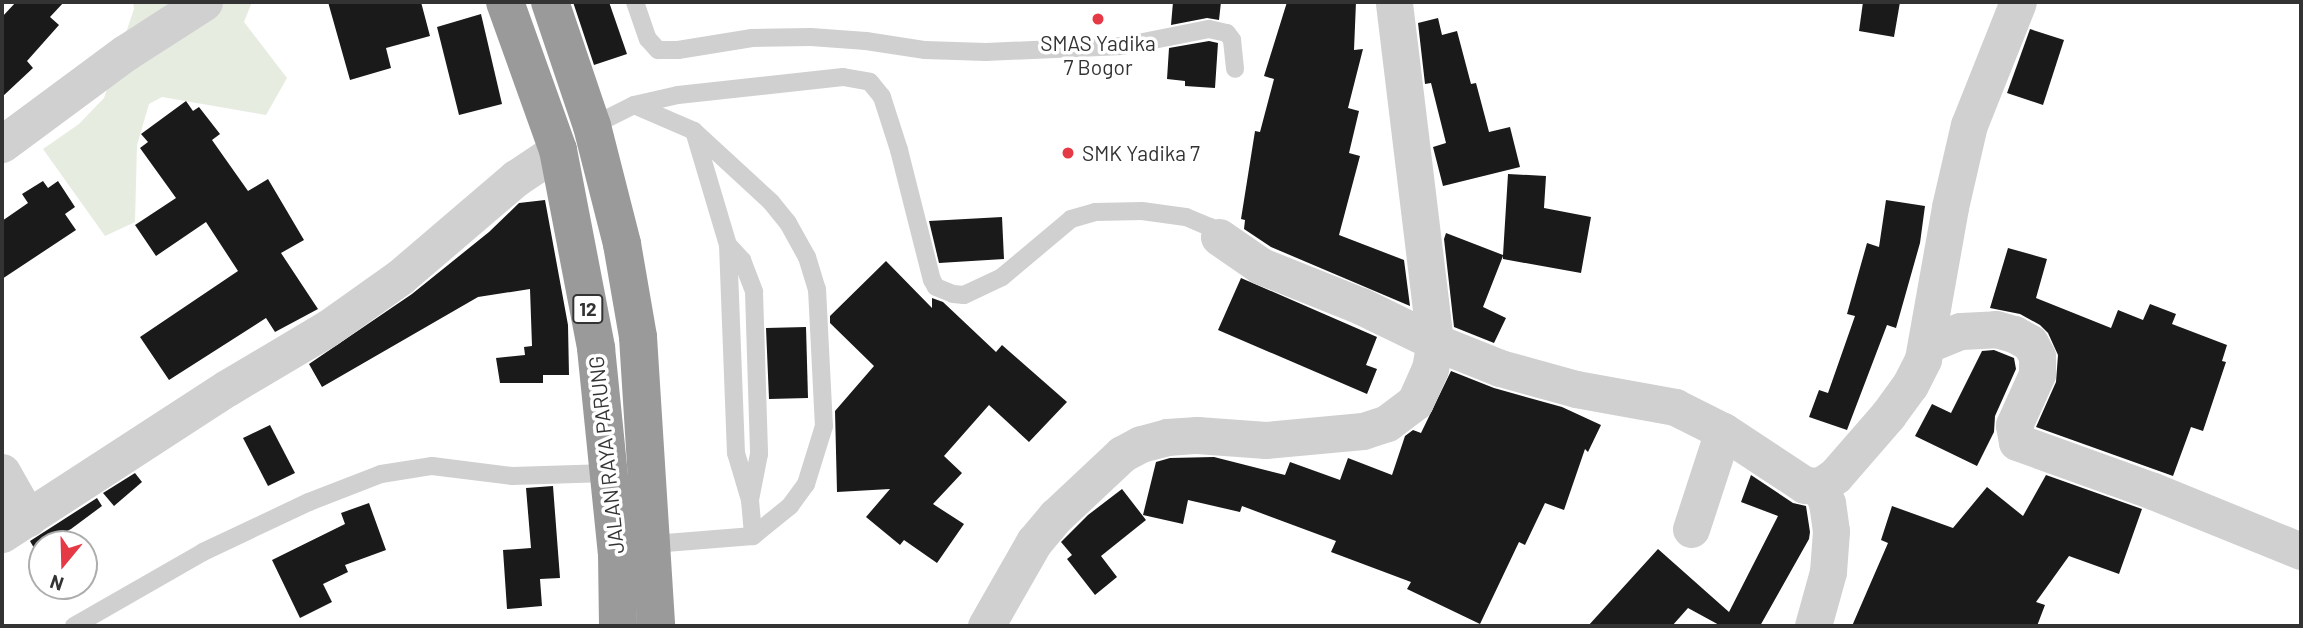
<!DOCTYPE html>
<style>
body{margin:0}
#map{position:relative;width:2303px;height:628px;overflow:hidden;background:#fff;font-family:Barlow,sans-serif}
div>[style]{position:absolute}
.green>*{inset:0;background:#e6ecdf}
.building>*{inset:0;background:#1a1a1a}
.lane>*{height:18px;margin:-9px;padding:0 9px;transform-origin:9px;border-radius:9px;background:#d0d0d0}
.street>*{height:37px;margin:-18.5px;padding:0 18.5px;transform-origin:18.5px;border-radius:18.5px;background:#d0d0d0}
.highway>*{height:38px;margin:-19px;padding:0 19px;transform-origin:19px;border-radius:19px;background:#9a9a9a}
.dots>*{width:19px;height:19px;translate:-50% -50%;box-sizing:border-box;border:4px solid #fff;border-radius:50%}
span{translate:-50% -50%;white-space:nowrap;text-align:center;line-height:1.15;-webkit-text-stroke:7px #fff;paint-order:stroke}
.shield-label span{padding:2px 5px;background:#fff;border:2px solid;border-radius:5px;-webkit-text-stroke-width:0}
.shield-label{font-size:19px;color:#333;font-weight:700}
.poi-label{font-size:21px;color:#333}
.left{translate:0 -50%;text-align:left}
.street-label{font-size:21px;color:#333}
.frame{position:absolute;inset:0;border:4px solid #333;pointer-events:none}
.north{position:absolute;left:28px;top:530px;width:70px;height:70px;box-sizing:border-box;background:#fff;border:2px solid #adadad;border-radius:50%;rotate:199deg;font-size:19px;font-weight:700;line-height:28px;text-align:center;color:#333}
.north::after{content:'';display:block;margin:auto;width:24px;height:32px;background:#e63946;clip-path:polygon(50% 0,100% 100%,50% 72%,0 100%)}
</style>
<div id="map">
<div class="green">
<div style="clip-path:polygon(133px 2px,252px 2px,244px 22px,287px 78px,266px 115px,162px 97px,149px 104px,137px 145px,135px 222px,105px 236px,43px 149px,79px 124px,104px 98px,134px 9px)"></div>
</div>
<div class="building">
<div style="clip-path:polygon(16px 2px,64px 2px,50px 17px,59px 25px,27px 61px,33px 68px,2px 97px,2px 17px)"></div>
<div style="clip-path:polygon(328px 2px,421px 2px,430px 36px,386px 48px,391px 68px,350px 80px)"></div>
<div style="clip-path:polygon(573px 2px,609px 2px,627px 54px,594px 65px)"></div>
<div style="clip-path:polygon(1173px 2px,1221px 2px,1219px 20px,1207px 18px,1171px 25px)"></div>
<div style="clip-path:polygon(1287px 2px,1356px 2px,1354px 50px,1363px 49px,1348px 108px,1359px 111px,1349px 153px,1360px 156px,1339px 235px,1404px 260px,1410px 306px,1271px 247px,1244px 229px,1245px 220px,1241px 219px,1255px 131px,1260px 132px,1274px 79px,1264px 76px)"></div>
<div style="clip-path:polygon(1863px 2px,1900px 2px,1894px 37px,1859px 31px)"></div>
<div style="clip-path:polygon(481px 14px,502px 104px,459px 115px,437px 27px)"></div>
<div style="clip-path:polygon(1438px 18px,1442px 35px,1457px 31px,1471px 84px,1476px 83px,1489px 132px,1510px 127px,1520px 167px,1443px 186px,1433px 147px,1446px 143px,1431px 83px,1425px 84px,1418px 23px)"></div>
<div style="clip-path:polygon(2030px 29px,2064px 40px,2043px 105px,2007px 93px)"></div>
<div style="clip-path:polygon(1209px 41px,1218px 43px,1215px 88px,1185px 86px,1185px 81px,1167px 79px,1169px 48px)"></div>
<div style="clip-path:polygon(186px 101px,193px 111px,199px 107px,220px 134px,212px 140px,248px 191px,268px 179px,304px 240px,281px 253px,318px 309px,275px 332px,266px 318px,169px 380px,140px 337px,238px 271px,206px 222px,156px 256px,135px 225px,176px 198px,140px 148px,148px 142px,141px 134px)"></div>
<div style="clip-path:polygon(1508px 174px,1546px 176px,1544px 208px,1591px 217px,1581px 273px,1503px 259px,1503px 256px,1483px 307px,1506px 318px,1494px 343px,1454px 327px,1444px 239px,1446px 233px,1503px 255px)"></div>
<div style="clip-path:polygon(43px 181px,48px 188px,58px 181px,75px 207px,65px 214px,76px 230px,2px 279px,2px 221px,28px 203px,22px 194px)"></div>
<div style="clip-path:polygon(545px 200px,568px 325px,569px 375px,543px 375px,543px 383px,500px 383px,496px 358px,525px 355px,524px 347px,532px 346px,530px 289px,478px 297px,322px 387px,309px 364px,412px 294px,489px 232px,519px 203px)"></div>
<div style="clip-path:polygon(1886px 200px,1925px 206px,1920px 243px,1896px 328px,1887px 325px,1847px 430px,1809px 417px,1819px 390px,1828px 393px,1855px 316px,1847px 314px,1867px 243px,1879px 247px)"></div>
<div style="clip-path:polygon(1002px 217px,1004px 259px,939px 263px,929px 221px)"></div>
<div style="clip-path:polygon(2008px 248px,2047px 259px,2036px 298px,2111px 328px,2118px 310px,2143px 320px,2150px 304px,2176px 314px,2172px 324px,2227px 345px,2222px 361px,2226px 362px,2203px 431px,2191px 427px,2173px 476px,2036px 427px,2056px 382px,2058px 355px,2048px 333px,2040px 325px,2020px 314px,1990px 308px)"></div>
<div style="clip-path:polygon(886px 261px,932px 308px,932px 298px,943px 302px,996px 352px,1002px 345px,1067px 402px,1029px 442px,989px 405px,944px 456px,962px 473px,933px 504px,964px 524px,937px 563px,904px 540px,900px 545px,866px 517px,890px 489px,837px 492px,835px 411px,874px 366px,830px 323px,830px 316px)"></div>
<div style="clip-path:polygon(1241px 278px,1377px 337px,1366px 365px,1377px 369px,1367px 394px,1218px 330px)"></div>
<div style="clip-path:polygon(806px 327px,808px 398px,769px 399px,766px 328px)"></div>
<div style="clip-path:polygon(1994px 350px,2014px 358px,2016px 369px,1995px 416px,1994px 432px,1977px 466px,1915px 436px,1932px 404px,1951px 413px,1982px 351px)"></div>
<div style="clip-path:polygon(1451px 371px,1494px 388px,1562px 407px,1601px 425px,1588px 452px,1585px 449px,1564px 510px,1545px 503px,1525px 545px,1519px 542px,1480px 624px,1407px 589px,1411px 582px,1331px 552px,1336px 541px,1242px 506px,1240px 512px,1188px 500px,1183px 524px,1143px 515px,1156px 462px,1170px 458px,1214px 457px,1285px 475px,1290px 462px,1340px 480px,1348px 458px,1392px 475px,1405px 436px,1413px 430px,1421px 433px)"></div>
<div style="clip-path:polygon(270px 425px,295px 473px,268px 486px,243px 438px)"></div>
<div style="clip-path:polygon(135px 473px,142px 482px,114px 506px,103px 493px)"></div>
<div style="clip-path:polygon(1751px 475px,1793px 503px,1806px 506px,1810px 532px,1809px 539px,1760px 626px,1721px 626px,1688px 608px,1672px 626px,1588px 626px,1658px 549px,1729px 612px,1778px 516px,1741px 502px)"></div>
<div style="clip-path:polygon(2046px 475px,2142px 509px,2119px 574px,2069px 556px,2036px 602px,2045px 605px,2037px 626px,1852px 626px,1888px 543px,1881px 540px,1892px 506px,1953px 528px,1987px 487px,2023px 516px)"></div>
<div style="clip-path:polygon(553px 486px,560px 578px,540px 579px,542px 606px,507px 609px,503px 550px,531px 548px,526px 488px)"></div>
<div style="clip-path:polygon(1122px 489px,1146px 520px,1101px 556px,1117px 577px,1095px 595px,1067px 559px,1072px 555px,1061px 542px,1088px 515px)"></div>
<div style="clip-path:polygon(97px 498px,102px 506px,71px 529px,34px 548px,30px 541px)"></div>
<div style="clip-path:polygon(369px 503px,386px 550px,345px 565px,348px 572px,323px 584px,332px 602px,300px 618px,272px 560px,345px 524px,341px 513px)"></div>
</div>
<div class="lane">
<div style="left:635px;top:2px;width:39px;rotate:71deg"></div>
<div style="left:648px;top:39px;width:15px;rotate:48deg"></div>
<div style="left:658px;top:50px;width:20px"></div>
<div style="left:678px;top:50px;width:75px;rotate:-9.2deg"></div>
<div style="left:752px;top:38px;width:59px;rotate:-1deg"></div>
<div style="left:811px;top:37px;width:55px;rotate:4.2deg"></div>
<div style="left:866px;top:41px;width:60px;rotate:8.7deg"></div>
<div style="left:925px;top:50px;width:61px;rotate:1.9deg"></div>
<div style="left:986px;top:52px;width:137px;rotate:-2.5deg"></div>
<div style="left:1123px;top:46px;width:88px;rotate:-11.2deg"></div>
<div style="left:1209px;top:29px;width:18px;rotate:13deg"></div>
<div style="left:1227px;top:33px;width:9px;rotate:54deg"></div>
<div style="left:1232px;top:40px;width:29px;rotate:84deg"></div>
<div style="left:634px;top:105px;width:65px;rotate:23.4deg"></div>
<div style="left:694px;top:131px;width:105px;rotate:42.7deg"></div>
<div style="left:771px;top:202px;width:27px;rotate:51deg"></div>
<div style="left:788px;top:223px;width:39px;rotate:61deg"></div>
<div style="left:807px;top:257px;width:34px;rotate:73deg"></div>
<div style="left:817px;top:289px;width:137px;rotate:87.1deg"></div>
<div style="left:824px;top:426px;width:61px;rotate:107.2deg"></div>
<div style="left:806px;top:484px;width:27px;rotate:126deg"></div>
<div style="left:790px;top:506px;width:48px;rotate:141deg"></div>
<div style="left:753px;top:536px;width:100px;rotate:175.4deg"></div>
<div style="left:592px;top:126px;width:47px;rotate:-26.6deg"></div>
<div style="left:634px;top:105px;width:45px;rotate:-12.8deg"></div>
<div style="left:678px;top:95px;width:166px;rotate:-6.2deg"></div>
<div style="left:843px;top:77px;width:27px;rotate:10deg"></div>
<div style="left:870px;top:82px;width:19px;rotate:51deg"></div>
<div style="left:882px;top:97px;width:56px;rotate:72.2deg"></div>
<div style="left:899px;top:150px;width:134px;rotate:75.8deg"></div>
<div style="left:932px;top:280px;width:8px;rotate:60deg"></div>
<div style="left:936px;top:287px;width:18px;rotate:22deg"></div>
<div style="left:953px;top:294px;width:11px;rotate:5deg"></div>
<div style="left:964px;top:295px;width:42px;rotate:-25.3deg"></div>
<div style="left:1002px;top:277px;width:90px;rotate:-40deg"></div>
<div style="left:1071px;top:219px;width:25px;rotate:-16deg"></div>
<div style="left:1095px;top:212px;width:47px;rotate:-1.2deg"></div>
<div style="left:1142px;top:211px;width:44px;rotate:7.8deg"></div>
<div style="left:1186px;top:217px;width:26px;rotate:23deg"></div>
<div style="left:1210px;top:227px;width:13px;rotate:48deg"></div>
<div style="left:694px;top:131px;width:119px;rotate:73.4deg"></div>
<div style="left:728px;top:245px;width:208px;rotate:87.8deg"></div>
<div style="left:736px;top:453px;width:49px;rotate:73.4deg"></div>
<div style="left:750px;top:500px;width:36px;rotate:85deg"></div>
<div style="left:728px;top:245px;width:21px;rotate:47deg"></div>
<div style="left:742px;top:260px;width:34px;rotate:69deg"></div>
<div style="left:754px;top:292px;width:162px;rotate:88.2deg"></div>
<div style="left:759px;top:454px;width:47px;rotate:101.1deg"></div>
<div style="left:74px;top:626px;width:149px;rotate:-29.8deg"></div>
<div style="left:203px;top:552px;width:117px;rotate:-25.3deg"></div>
<div style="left:309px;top:502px;width:77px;rotate:-21.3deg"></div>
<div style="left:381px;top:474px;width:52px;rotate:-8.9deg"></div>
<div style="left:432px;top:466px;width:81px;rotate:7.1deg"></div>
<div style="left:512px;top:476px;width:96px;rotate:-1.8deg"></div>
</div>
<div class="street">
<div style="left:2px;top:144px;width:153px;rotate:-36.5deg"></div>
<div style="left:125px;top:53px;width:94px;rotate:-32.8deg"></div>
<div style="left:1219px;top:237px;width:51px;rotate:34.6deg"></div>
<div style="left:1261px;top:266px;width:108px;rotate:21.8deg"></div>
<div style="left:1361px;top:306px;width:82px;rotate:25.9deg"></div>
<div style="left:1435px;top:342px;width:70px;rotate:21.8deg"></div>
<div style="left:1500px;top:368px;width:79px;rotate:15.4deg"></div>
<div style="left:1576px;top:389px;width:101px;rotate:10.3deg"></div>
<div style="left:1675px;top:407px;width:54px;rotate:26.6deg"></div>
<div style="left:1723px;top:431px;width:98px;rotate:33.4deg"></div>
<div style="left:1805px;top:485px;width:15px;rotate:4deg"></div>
<div style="left:1820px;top:486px;width:18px;rotate:-34deg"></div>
<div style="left:1835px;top:476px;width:81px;rotate:-49deg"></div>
<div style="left:1888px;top:415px;width:37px;rotate:-54deg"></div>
<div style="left:1910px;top:385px;width:29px;rotate:-63deg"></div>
<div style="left:1923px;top:359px;width:154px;rotate:-79.9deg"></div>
<div style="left:1950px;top:207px;width:84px;rotate:-77deg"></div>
<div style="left:1969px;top:125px;width:132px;rotate:-68.3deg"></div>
<div style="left:1928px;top:344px;width:35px;rotate:-22deg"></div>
<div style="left:1961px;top:331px;width:35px;rotate:-3deg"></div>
<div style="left:1996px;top:329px;width:19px;rotate:16deg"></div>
<div style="left:2014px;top:334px;width:18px;rotate:29deg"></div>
<div style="left:2030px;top:343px;width:15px;rotate:62deg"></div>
<div style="left:2037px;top:356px;width:18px;rotate:90deg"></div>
<div style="left:2037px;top:374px;width:56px;rotate:114.3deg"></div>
<div style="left:2014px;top:425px;width:17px;rotate:80deg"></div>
<div style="left:2017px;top:442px;width:145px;rotate:19.8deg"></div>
<div style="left:2153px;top:491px;width:160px;rotate:22.1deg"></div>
<div style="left:2px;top:472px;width:53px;rotate:60.5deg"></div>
<div style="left:1691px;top:529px;width:103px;rotate:-71.9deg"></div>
<div style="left:2px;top:534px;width:268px;rotate:-33deg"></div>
<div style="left:227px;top:388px;width:117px;rotate:-30.7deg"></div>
<div style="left:328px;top:328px;width:88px;rotate:-35.3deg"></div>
<div style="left:400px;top:277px;width:153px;rotate:-40.5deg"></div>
<div style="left:516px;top:178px;width:50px;rotate:-33.7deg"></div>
<div style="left:986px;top:626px;width:97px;rotate:-60.3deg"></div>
<div style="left:1034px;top:542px;width:34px;rotate:-50deg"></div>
<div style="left:1056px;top:516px;width:91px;rotate:-43.2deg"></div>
<div style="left:1122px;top:454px;width:21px;rotate:-28deg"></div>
<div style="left:1141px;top:444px;width:27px;rotate:-15deg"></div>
<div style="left:1167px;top:437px;width:30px;rotate:-4deg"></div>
<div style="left:1197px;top:435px;width:69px;rotate:4.1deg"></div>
<div style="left:1266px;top:440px;width:97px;rotate:-5.3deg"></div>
<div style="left:1363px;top:431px;width:25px;rotate:-18deg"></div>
<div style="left:1387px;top:423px;width:35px;rotate:-37deg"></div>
<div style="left:1415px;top:402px;width:36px;rotate:-66deg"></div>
<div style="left:1430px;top:369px;width:27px;rotate:-80deg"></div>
<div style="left:1435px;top:342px;width:342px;rotate:-96.9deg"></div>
<div style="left:1813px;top:626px;width:56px;rotate:-74.5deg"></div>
<div style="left:1828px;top:572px;width:41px;rotate:-85.8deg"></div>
<div style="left:1831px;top:531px;width:28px;rotate:-98deg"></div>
<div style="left:1827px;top:503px;width:18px;rotate:-112deg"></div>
</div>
<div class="highway">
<div style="left:505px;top:2px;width:157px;rotate:70.3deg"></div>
<div style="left:558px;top:150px;width:202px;rotate:79.1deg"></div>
<div style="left:596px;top:348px;width:207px;rotate:84.2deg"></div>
<div style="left:617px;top:554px;width:72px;rotate:89.2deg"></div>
<div style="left:550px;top:2px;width:131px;rotate:71.3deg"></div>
<div style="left:592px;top:126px;width:122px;rotate:75.7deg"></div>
<div style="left:622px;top:244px;width:94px;rotate:80.2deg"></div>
<div style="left:638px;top:337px;width:290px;rotate:86.4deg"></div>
</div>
<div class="dots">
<div style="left:1098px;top:19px;background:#e63946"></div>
<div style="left:1068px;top:153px;background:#e63946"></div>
</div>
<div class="shield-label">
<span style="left:588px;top:309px">12</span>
</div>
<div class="poi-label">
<span style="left:1098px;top:55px">SMAS Yadika<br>7 Bogor</span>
<span class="left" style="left:1082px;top:153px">SMK Yadika 7</span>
</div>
<div class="street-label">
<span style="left:606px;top:455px;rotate:-96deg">JALAN RAYA PARUNG</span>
</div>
<div class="frame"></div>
<div class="north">N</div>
</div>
